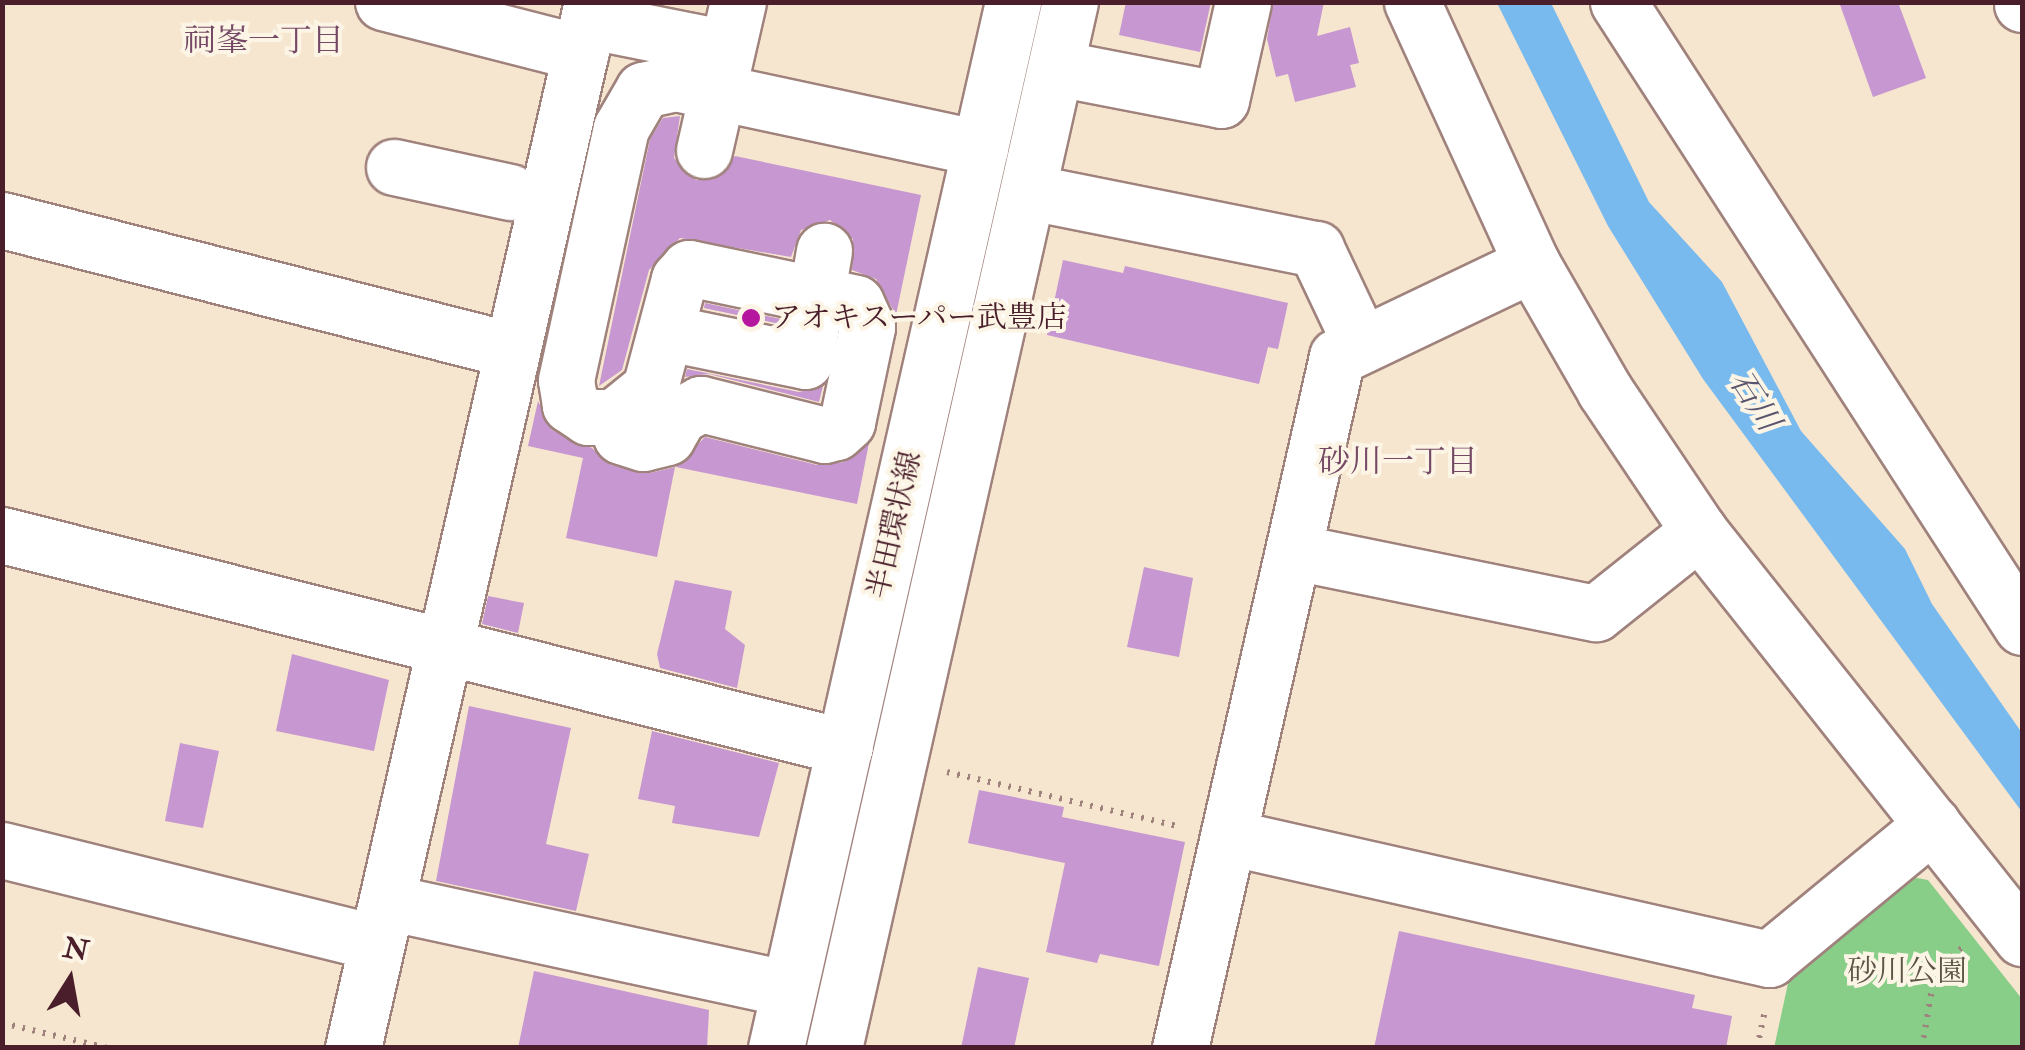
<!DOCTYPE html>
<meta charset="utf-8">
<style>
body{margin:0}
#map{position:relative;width:2025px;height:1050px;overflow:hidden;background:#f7e6cf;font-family:"IM FELL Double Pica","Noto Serif JP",serif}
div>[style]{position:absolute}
.green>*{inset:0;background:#88ce89}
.water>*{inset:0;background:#79baee}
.building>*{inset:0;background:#c697d0}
.path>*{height:6px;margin-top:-3px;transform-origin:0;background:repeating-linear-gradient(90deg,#a0827d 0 2.5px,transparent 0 10.5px)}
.roads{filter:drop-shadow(2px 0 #a0827d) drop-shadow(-2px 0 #a0827d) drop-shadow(0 2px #a0827d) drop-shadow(0 -2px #a0827d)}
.minor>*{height:55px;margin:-27.5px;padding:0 27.5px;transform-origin:27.5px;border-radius:27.5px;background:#fff}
.major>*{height:55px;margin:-27.5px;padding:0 27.5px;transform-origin:27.5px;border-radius:27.5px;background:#fff}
.dots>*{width:28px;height:28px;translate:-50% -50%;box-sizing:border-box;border:5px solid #fcf5e5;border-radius:50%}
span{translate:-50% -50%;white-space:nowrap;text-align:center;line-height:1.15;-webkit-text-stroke:8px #fcf5e5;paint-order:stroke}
.poi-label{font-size:30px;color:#4a1f2b}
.left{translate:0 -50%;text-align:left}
.street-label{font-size:30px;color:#4a1f2b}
.park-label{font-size:30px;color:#5d5447}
.neighbourhood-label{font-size:32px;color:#754965}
.water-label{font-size:32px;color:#5a556f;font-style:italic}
.frame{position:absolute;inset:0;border:5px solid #4a1f2b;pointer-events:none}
.north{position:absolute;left:20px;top:930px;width:100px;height:100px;-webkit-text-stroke:8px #fcf5e5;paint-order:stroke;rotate:11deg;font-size:28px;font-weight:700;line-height:40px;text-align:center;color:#4a1f2b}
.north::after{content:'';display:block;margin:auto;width:35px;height:45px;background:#4a1f2b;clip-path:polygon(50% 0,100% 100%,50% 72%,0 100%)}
</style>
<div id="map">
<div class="green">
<div style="clip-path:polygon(1906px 876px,1928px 880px,2022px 999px,2022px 1047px,1774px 1048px,1790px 974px)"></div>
</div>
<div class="water">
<div style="clip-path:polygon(1497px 3px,1551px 3px,1649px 202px,1722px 282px,1801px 431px,1905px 549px,1932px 604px,2022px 733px,2022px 812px,1703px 379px,1608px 226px)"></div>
</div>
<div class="building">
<div style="clip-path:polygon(1126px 2px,1211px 2px,1200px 52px,1119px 35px)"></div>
<div style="clip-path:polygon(1273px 2px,1324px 2px,1317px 36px,1350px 27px,1359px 63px,1350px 65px,1356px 87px,1295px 102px,1288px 74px,1276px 77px,1267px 39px)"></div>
<div style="clip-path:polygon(1839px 2px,1898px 2px,1926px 78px,1873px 97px)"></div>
<div style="clip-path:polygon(680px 116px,674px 158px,696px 180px,714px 179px,735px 156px,921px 195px,896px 315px,876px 279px,852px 270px,853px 239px,830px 220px,801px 230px,791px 257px,680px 238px,649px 270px,622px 370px,599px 386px,650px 139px,663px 118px)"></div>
<div style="clip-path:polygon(1063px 260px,1123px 273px,1125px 266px,1288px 303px,1278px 349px,1268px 347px,1259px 384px,1047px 335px)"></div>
<div style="clip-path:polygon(705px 303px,781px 319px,780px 324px,704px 308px)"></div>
<div style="clip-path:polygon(687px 369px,799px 392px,823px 386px,819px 402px,709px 374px,685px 377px)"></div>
<div style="clip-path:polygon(538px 401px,552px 430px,592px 448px,611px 465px,650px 473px,675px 467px,657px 557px,566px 538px,583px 458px,528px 446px)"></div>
<div style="clip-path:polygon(705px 437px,817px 465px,844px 462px,869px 443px,857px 504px,676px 467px)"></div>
<div style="clip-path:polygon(1144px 567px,1193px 578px,1179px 657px,1127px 647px)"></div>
<div style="clip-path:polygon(675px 580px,732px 591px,725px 629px,745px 645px,737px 688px,660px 668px,657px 654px)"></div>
<div style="clip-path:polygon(488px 596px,524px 603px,518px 633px,482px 624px)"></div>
<div style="clip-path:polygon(292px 654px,389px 680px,374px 751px,276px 731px)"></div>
<div style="clip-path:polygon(469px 706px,571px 728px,546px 844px,589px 854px,576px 911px,436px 881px)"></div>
<div style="clip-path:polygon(652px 731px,779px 763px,759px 837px,672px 823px,675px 806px,638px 799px)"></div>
<div style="clip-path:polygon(180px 743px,219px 751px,203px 828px,165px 821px)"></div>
<div style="clip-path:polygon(979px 790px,1064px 807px,1062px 817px,1185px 842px,1159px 966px,1100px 954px,1097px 963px,1046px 952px,1065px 863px,968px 843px)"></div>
<div style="clip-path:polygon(1399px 931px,1695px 995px,1692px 1008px,1732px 1016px,1726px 1048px,1374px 1048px)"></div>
<div style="clip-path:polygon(978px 967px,1029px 978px,1014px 1048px,961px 1048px)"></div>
<div style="clip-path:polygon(534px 971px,709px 1010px,707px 1048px,518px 1048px)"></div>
</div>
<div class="path">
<div style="left:947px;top:772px;width:237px;rotate:13.2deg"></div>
<div style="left:2px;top:1023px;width:108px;rotate:13.4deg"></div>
<div style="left:1757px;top:1048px;width:40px;rotate:-78deg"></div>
<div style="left:1922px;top:1048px;width:79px;rotate:-80.5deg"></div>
<div style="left:1935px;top:970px;width:40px;rotate:-39deg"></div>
</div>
<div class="roads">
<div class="minor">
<div style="left:383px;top:2px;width:204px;rotate:14.4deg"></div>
<div style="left:1412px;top:2px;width:288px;rotate:65.4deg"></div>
<div style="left:1532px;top:264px;width:146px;rotate:60.1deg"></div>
<div style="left:1605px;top:391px;width:169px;rotate:56.1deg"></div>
<div style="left:1699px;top:531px;width:520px;rotate:51.56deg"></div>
<div style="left:1618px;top:2px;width:744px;rotate:57.12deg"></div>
<div style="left:2022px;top:2px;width:2px;rotate:90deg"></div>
<div style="left:611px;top:25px;width:118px;rotate:11.2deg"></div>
<div style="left:1057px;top:68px;width:167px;rotate:11deg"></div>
<div style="left:1221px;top:100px;width:100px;rotate:-77.3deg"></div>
<div style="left:704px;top:150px;width:152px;rotate:-77.1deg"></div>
<div style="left:394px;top:167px;width:119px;rotate:12.2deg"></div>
<div style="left:1030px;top:192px;width:292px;rotate:11.3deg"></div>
<div style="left:1316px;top:249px;width:105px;rotate:64.7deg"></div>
<div style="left:2px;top:220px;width:525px;rotate:14.33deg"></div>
<div style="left:688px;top:337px;width:119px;rotate:11.6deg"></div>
<div style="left:805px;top:361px;width:112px;rotate:-80.2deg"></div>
<div style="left:614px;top:417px;width:20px;rotate:70deg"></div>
<div style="left:621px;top:436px;width:23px;rotate:18deg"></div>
<div style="left:643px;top:443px;width:25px;rotate:-14deg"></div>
<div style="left:667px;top:437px;width:24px;rotate:-60deg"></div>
<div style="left:679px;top:416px;width:25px;rotate:-29deg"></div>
<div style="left:701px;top:404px;width:127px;rotate:14.1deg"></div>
<div style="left:824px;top:435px;width:12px;rotate:-14deg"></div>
<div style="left:836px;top:432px;width:15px;rotate:-42deg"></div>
<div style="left:847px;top:422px;width:97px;rotate:-78.1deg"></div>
<div style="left:867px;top:327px;width:26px;rotate:-115deg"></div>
<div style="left:856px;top:303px;width:171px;rotate:-168.2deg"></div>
<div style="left:689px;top:268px;width:15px;rotate:132deg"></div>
<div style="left:679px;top:279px;width:113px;rotate:104.9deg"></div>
<div style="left:650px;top:388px;width:46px;rotate:141.1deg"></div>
<div style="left:614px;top:417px;width:26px;rotate:180deg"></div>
<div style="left:588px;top:417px;width:22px;rotate:-146deg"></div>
<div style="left:570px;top:405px;width:25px;rotate:-99deg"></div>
<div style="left:566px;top:380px;width:258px;rotate:-77.7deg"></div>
<div style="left:621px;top:128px;width:44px;rotate:-59.9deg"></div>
<div style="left:643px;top:90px;width:34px;rotate:-12deg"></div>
<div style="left:676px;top:83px;width:311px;rotate:12.1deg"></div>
<div style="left:2px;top:535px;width:869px;rotate:14.12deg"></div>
<div style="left:1295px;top:552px;width:307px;rotate:11.5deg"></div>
<div style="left:1596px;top:613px;width:132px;rotate:-38.5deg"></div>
<div style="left:1228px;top:837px;width:555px;rotate:12.71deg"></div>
<div style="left:1769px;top:959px;width:212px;rotate:-39.5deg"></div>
<div style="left:2px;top:850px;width:383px;rotate:13.9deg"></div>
<div style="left:387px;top:902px;width:411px;rotate:12.2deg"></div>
<div style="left:353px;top:1048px;width:1073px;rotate:-77.13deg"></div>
<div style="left:1180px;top:1048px;width:709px;rotate:-77.2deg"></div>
<div style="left:1337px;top:357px;width:216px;rotate:-25.5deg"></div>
</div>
<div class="major">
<div style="left:776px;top:1048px;width:1073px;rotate:-77.23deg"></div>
<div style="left:834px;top:1048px;width:1072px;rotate:-77.29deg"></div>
</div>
</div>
<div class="dots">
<div style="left:751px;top:318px;background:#b5179e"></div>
</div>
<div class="poi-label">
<span class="left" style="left:771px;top:318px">アオキスーパー武豊店</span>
</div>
<div class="street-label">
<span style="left:895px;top:525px;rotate:-77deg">半田環状線</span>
</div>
<div class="park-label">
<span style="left:1907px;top:972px">砂川公園</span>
</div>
<div class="neighbourhood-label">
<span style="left:264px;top:41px">祠峯一丁目</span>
<span style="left:1398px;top:462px">砂川一丁目</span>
</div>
<div class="water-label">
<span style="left:1754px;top:401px;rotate:57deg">石川</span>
</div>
<div class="frame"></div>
<div class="north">N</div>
</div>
